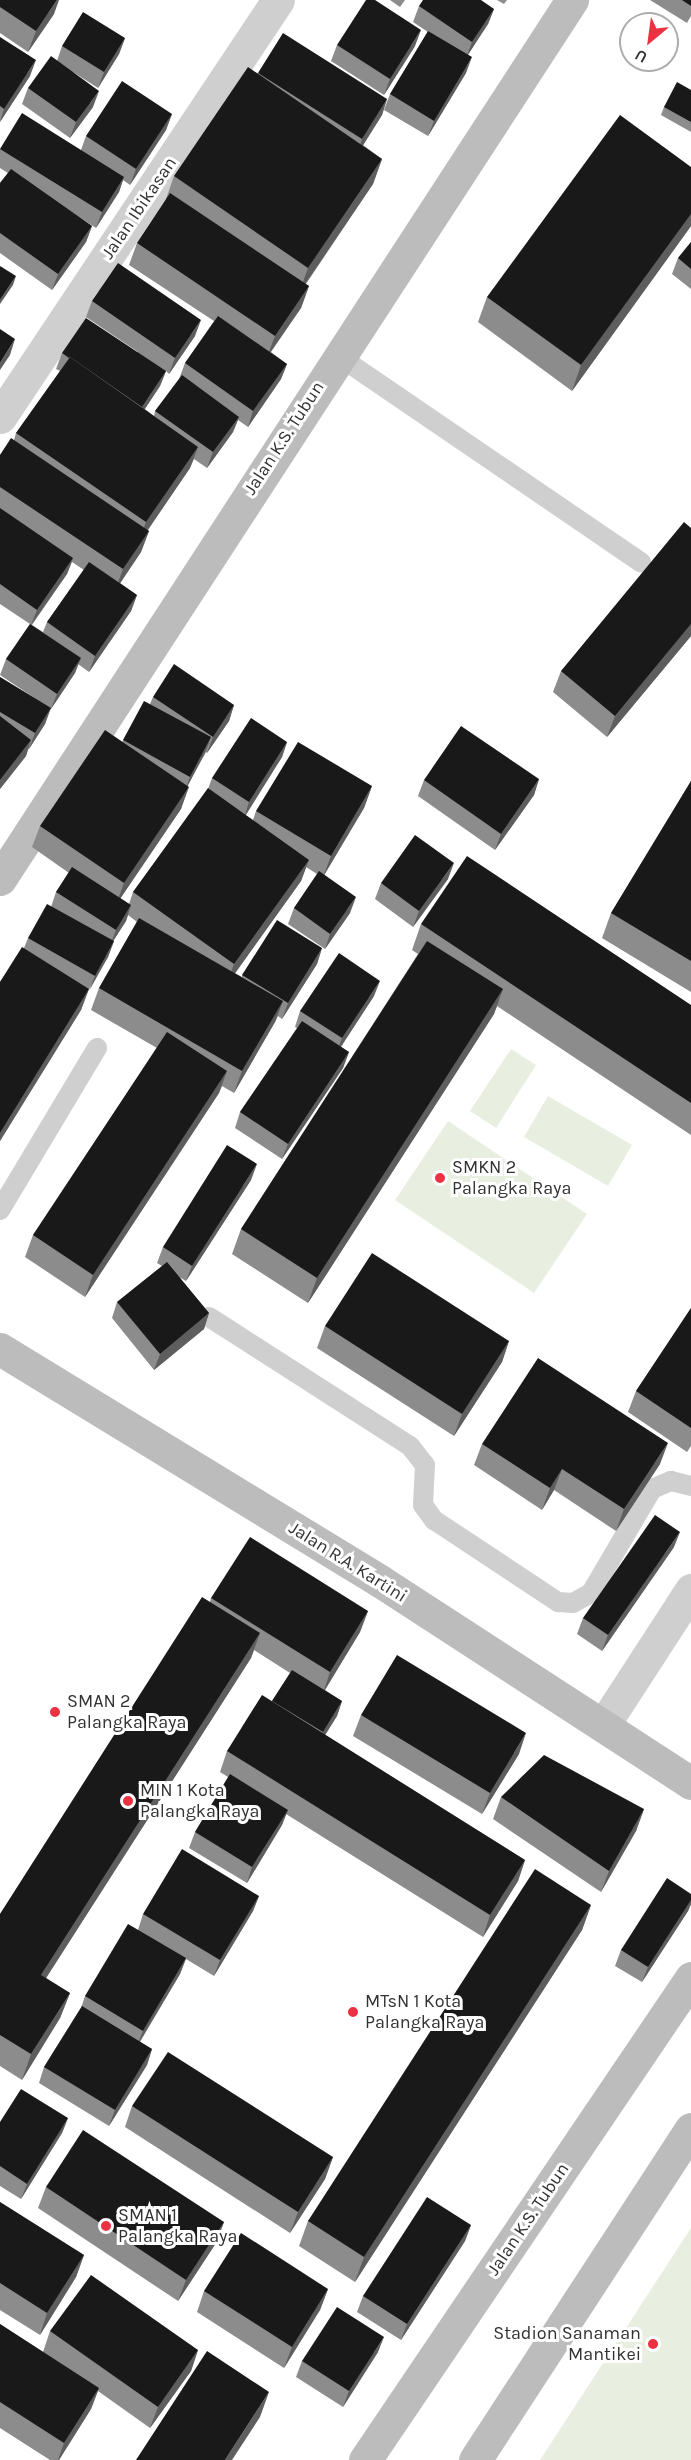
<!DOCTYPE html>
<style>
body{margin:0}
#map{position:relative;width:691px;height:2460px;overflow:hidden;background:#fff;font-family:Karla,sans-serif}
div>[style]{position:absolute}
.green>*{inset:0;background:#e8efe0}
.lane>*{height:20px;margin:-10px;padding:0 10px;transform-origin:10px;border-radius:10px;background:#cfcfcf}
.street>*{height:33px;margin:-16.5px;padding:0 16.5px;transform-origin:16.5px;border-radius:16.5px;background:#cfcfcf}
.secondary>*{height:33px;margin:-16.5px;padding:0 16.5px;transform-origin:16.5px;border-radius:16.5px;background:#bcbcbc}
.wall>*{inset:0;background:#8c8c8c}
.shaded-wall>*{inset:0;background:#5e5e5e}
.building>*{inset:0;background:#191919}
.dots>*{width:16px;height:16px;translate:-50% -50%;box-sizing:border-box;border:3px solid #fff;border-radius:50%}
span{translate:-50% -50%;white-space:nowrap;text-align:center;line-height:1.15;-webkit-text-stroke:6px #fff;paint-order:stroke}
.street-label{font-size:18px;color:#323232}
.poi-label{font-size:18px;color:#323232}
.left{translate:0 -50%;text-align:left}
.right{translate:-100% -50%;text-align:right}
.north{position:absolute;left:619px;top:12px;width:60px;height:60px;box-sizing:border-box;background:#fff;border:2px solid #adadad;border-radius:50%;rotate:209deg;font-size:16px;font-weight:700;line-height:24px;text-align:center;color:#323232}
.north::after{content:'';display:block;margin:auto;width:21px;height:27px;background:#ec3142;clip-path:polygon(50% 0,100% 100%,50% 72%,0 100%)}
</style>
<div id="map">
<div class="green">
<div style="clip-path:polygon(511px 1049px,536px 1065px,496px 1128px,470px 1111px)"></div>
<div style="clip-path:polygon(548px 1096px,632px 1145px,608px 1186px,524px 1137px)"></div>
<div style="clip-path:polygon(448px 1121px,587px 1214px,534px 1293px,395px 1200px)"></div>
<div style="clip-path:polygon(691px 2228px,691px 2460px,540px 2460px)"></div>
</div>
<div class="lane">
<div style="left:337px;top:355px;width:368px;rotate:34.3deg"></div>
<div style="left:0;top:1210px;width:189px;rotate:-59.1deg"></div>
<div style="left:209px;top:1317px;width:239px;rotate:32.7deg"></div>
<div style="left:410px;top:1446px;width:24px;rotate:52deg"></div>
<div style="left:425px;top:1465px;width:40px;rotate:92.9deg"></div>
<div style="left:423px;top:1505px;width:19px;rotate:54deg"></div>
<div style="left:434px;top:1520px;width:149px;rotate:33.5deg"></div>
<div style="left:558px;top:1602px;width:15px;rotate:4deg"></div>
<div style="left:573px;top:1603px;width:21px;rotate:-29deg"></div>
<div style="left:591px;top:1593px;width:121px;rotate:-59.6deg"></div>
<div style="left:652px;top:1489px;width:21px;rotate:-23deg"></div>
<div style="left:671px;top:1481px;width:21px;rotate:14deg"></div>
</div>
<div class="street">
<div style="left:0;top:417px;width:501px;rotate:-56.31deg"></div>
<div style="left:604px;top:1724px;width:160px;rotate:-57deg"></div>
</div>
<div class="secondary">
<div style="left:0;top:879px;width:1049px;rotate:-56.95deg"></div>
<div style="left:0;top:1349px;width:445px;rotate:31.4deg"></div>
<div style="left:380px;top:1581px;width:371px;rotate:33deg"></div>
<div style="left:365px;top:2460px;width:582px;rotate:-55.93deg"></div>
<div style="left:475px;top:2460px;width:395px;rotate:-56.9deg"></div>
</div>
<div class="wall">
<div style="clip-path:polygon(0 0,54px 14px,28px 52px,0 33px)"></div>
<div style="clip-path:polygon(390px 0,405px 0,400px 7px)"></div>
<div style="clip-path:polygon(497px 0,507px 0,504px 4px)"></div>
<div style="clip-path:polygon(650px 0,691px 0,691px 16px,687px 23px)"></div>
<div style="clip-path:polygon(419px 6px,494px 9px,488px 24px,468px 54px,466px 73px,428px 136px,384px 110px,390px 94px,428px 32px,413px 22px)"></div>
<div style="clip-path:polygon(0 37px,30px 76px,0 122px)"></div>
<div style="clip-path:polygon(125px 38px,119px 54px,98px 88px,73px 72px,93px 107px,70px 138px,22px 104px,28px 88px,57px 61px,62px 46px)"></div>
<div style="clip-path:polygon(337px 45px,415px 46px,384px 95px,331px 61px)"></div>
<div style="clip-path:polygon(evenodd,257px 73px,387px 99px,382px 115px,363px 145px,382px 159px,373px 184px,306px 284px,309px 286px,301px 308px,271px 352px,287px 364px,281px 379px,248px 427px,238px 420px,233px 432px,207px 468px,194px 459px,190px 468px,148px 530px,149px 531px,141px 552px,120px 583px,137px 595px,131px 611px,89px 672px,78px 664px,75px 673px,51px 709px,50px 709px,45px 724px,29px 749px,28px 749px,26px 756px,0 789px,0 677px,36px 699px,0 675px,6px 659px,30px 624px,0 604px,0 455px,14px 440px,16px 433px,60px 371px,56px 369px,62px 353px,138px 352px,86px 317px,92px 301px,195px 336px,169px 374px,166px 371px,160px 386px,145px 409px,154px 416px,155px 411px,179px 379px,185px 363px,214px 321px,129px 265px,137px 243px,165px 202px,174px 176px,257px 73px,72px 562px,84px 570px,47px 622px,43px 632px,32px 625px,67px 574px,72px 562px)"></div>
<div style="clip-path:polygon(691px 90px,691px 132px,661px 115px,664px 107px)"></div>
<div style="clip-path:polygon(172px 114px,166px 130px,130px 185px,123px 180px,119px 192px,96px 228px,76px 215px,92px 226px,86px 242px,52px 290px,0 253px,0 183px,8px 173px,0 168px,0 149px,81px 150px,86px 136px)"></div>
<div style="clip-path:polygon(691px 167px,691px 226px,572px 391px,478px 322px,487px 297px)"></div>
<div style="clip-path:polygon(691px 242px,691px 289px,672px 274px,678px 258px)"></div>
<div style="clip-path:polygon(691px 528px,691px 636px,607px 737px,553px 692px,561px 671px)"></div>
<div style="clip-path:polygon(153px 697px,234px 705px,229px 721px,207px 753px,206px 752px,187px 786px,181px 809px,120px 898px,129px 904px,133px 892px,208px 789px,212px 778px,287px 742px,282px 757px,245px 815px,253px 820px,256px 811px,372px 786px,364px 808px,324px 875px,350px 913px,325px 949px,288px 924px,294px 908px,317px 874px,306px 867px,301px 881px,235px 973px,242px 977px,242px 975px,322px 948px,317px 964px,282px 1019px,278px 1016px,275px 1022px,234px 1093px,222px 1086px,219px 1093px,85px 1297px,25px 1257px,33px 1235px,157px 1048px,91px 1010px,99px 988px,137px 922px,128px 915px,126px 921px,113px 941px,114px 941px,108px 957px,88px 991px,81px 1010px,0 1141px,0 982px,24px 948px,28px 938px,51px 907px,56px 892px,69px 873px,32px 847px,40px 826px,122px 742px,150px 704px)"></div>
<div style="clip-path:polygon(539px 779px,534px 795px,495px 850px,418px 796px,424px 780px)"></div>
<div style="clip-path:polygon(691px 781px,691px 992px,602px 938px,611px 913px)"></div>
<div style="clip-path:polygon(448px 879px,413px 927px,375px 899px,381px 883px)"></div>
<div style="clip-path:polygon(421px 924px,691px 1005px,691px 1135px,497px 1006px,494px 1014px,308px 1303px,232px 1254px,241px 1229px,418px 954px,412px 950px)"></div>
<div style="clip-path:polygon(374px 996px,341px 1047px,349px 1052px,343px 1068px,282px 1159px,235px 1128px,240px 1112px,297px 1028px,295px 1027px,300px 1011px)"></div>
<div style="clip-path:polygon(251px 1180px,186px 1281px,179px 1277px,209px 1313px,204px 1329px,154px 1370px,112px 1318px,117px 1302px,162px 1266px,157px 1263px,163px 1247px)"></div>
<div style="clip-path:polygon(691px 1308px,691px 1446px,687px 1452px,628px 1412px,636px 1391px)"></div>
<div style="clip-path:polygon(325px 1326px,509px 1341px,502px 1362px,454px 1436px,317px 1348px)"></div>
<div style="clip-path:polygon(482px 1444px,660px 1464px,616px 1531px,554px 1490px,542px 1510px,474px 1465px)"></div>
<div style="clip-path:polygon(674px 1547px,602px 1651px,577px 1634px,583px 1618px)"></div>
<div style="clip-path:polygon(211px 1598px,368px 1611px,360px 1632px,325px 1690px,342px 1701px,337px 1716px,325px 1735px,525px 1860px,518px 1881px,483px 1937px,286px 1814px,282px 1825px,247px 1883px,189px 1848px,195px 1832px,228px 1777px,220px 1772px,227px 1751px,272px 1701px,290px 1673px,254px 1650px,251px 1658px,46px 1978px,70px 1993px,60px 2018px,22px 2080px,0 2066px,0 1914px,210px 1602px)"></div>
<div style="clip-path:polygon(361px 1715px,519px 1754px,482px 1814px,353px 1736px)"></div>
<div style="clip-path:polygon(501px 1797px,644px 1809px,636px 1831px,601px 1892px,493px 1819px)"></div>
<div style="clip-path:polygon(691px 1894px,691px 1904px,688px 1911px,642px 1982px,615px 1966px,621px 1950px)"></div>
<div style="clip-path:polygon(259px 1896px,253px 1911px,214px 1976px,186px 1959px,180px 1974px,140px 2042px,152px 2049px,147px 2065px,109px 2126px,39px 2083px,44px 2067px,81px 2008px,85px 1996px,138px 1930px,143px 1914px)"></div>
<div style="clip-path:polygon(591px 1905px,582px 1930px,355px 2282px,299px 2246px,308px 2221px)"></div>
<div style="clip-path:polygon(132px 2106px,333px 2157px,325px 2179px,290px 2233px,125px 2127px)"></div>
<div style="clip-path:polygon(68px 2118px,62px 2133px,21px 2199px,0 2186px,0 2122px)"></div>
<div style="clip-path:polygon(46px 2187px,224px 2222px,216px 2243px,178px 2301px,38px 2208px)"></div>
<div style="clip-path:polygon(0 2202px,84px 2255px,76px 2277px,40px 2335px,0 2310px)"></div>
<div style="clip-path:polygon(471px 2225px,465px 2241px,401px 2340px,357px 2312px,363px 2296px)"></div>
<div style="clip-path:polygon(328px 2289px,320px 2310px,284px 2368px,197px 2312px,204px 2291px)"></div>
<div style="clip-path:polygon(0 2324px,43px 2352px,50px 2331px,198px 2350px,191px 2371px,150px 2428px,98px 2391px,91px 2409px,59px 2460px,50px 2460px,0 2428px)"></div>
<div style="clip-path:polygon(378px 2352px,343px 2407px,296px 2377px,302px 2361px)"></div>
</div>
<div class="shaded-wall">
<div style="clip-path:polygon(57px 0,59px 0,54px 14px,28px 52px,36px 31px)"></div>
<div style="clip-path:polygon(494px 9px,488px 24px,466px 58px,472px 42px)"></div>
<div style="clip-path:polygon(421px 30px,415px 46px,384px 95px,390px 79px)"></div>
<div style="clip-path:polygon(125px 38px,119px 54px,98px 88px,104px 72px)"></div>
<div style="clip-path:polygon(472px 57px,466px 73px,428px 136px,434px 121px)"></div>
<div style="clip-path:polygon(36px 60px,30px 76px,0 122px,4px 109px)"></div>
<div style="clip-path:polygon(99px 91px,93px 107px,70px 138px,76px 122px)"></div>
<div style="clip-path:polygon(387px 99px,382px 115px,357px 155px,362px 139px)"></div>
<div style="clip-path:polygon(172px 114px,166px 130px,130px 185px,136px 169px)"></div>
<div style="clip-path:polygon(382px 159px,373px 184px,299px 293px,308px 268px)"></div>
<div style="clip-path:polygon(124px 177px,119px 192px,96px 228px,102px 212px)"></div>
<div style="clip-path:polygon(691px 214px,691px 226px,572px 391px,581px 365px)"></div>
<div style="clip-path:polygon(92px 226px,86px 242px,52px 290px,58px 274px)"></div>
<div style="clip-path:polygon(16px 276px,13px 285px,0 304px,0 300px)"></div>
<div style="clip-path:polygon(309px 286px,301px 308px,267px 357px,275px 336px)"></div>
<div style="clip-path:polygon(201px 320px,195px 336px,169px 374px,175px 358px)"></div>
<div style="clip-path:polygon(15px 339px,10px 355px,0 370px,0 363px)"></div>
<div style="clip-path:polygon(287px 364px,281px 379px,248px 427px,253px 411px)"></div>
<div style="clip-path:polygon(166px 371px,160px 386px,136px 422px,142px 407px)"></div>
<div style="clip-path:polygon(239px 417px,233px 432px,207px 468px,213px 452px)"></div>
<div style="clip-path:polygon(198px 447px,190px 468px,138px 544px,146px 522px)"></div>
<div style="clip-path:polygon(149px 531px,141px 552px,115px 591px,123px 569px)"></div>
<div style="clip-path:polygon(73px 558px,67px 574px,31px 625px,37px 610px)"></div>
<div style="clip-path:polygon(137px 595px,131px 611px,89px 672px,95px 656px)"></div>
<div style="clip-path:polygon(691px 624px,691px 636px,607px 737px,615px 716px)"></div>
<div style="clip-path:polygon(81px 658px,75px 673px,51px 709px,57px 694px)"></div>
<div style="clip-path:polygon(234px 705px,229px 721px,207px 753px,213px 737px)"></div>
<div style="clip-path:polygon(51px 708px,45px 724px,29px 749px,35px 733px)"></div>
<div style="clip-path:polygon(211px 737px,205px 753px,184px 793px,190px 777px)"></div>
<div style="clip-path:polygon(31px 740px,26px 756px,0 789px,0 780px)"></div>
<div style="clip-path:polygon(287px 742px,282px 757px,244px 818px,249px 802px)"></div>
<div style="clip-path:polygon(539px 779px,534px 795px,495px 850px,501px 834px)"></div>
<div style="clip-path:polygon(372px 786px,364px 808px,323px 877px,331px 856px)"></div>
<div style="clip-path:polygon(189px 787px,181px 809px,116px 905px,124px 883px)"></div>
<div style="clip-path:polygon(309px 860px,301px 881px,226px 986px,234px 964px)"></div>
<div style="clip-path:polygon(454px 863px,448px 879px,413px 927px,419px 911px)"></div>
<div style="clip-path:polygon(356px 897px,350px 913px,325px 949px,330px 934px)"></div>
<div style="clip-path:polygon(131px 905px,126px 921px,110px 946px,116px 930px)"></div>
<div style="clip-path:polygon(114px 941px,108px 957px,89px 991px,95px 976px)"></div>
<div style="clip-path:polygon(322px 948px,317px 964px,282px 1019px,288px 1003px)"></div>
<div style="clip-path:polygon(380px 981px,374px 996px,336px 1054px,342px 1038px)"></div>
<div style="clip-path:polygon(89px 989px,81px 1010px,0 1141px,0 1133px)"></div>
<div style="clip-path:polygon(503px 989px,494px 1014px,308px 1303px,317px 1278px)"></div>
<div style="clip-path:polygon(283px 1001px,275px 1022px,234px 1093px,242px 1071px)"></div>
<div style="clip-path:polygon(349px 1052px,343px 1068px,282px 1159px,288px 1144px)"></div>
<div style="clip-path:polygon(227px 1071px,219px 1093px,85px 1297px,93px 1275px)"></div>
<div style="clip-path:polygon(257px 1164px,251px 1180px,186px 1281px,192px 1266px)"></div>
<div style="clip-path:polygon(209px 1313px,204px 1329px,154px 1370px,160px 1354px)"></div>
<div style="clip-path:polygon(509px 1341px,502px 1362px,454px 1436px,462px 1414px)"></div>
<div style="clip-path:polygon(668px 1443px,660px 1464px,616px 1531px,624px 1509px)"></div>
<div style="clip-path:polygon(562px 1469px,554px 1490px,542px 1510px,550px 1488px)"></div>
<div style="clip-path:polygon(680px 1532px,674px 1547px,602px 1651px,608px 1635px)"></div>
<div style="clip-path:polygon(368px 1611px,360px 1632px,323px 1693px,330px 1672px)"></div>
<div style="clip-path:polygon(260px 1633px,251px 1658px,32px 2000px,41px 1975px)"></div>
<div style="clip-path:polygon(342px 1701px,337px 1716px,317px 1748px,323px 1732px)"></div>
<div style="clip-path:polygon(526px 1733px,519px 1754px,482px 1814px,490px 1793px)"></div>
<div style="clip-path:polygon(644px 1809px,636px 1831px,601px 1892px,609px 1871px)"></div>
<div style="clip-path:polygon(288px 1810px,282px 1825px,247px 1883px,252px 1867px)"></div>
<div style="clip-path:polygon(525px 1860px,518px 1881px,483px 1937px,490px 1915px)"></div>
<div style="clip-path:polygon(259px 1896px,253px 1911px,214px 1976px,220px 1960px)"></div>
<div style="clip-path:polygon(691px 1900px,691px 1904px,688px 1911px,642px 1982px,648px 1967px)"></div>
<div style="clip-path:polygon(591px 1905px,582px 1930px,355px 2282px,364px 2257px)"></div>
<div style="clip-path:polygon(186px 1958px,180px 1974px,137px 2046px,143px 2031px)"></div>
<div style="clip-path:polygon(70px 1993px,60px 2018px,22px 2080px,31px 2054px)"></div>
<div style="clip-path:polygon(152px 2049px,147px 2065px,109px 2126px,115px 2110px)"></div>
<div style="clip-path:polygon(68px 2118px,62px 2133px,21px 2199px,27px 2184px)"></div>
<div style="clip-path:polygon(333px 2157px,325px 2179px,290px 2233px,298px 2212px)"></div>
<div style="clip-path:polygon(224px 2222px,216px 2243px,178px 2301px,186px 2280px)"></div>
<div style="clip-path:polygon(471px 2225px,465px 2241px,401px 2340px,407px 2324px)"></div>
<div style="clip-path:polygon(84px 2255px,76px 2277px,40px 2335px,47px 2313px)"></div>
<div style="clip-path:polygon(328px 2289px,320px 2310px,284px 2368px,292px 2347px)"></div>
<div style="clip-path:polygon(384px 2337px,378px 2352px,343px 2407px,349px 2391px)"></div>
<div style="clip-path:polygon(198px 2350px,191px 2371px,150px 2428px,158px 2407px)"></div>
<div style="clip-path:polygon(99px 2388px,91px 2409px,59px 2460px,58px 2460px,64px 2443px)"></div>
<div style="clip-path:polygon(269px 2392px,260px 2417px,232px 2460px,225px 2460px)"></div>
</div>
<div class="building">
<div style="clip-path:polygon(0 0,57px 0,36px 31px,0 7px)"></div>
<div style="clip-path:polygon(366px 0,375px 0,421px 30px,390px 79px,337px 45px)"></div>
<div style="clip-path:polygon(423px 0,481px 0,494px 9px,472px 42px,419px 6px)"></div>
<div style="clip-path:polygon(682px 0,691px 0,691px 6px)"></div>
<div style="clip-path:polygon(83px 12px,125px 38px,104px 72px,62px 46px)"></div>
<div style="clip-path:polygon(428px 31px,472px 57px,434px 121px,390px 94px)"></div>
<div style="clip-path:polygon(283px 33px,387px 99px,362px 139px,258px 73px)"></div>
<div style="clip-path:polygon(0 37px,36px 60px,4px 109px,0 106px)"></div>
<div style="clip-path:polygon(51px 56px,99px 91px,76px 122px,28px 88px)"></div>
<div style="clip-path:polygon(248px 67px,382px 159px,308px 268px,174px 176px)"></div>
<div style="clip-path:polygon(122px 81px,172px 114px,136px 169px,86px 136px)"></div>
<div style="clip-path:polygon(677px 82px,691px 90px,691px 122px,664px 107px)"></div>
<div style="clip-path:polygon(22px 113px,124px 177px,102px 212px,0 149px)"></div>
<div style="clip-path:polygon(620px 115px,691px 167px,691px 214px,581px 365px,487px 297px)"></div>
<div style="clip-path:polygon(11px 169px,92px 226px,58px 274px,0 233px,0 183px)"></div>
<div style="clip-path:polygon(170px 193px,309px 286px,275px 336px,137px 243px)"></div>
<div style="clip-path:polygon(691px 242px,691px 269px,678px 258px)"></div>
<div style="clip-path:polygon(118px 263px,201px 320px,175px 358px,92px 301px)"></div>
<div style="clip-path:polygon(0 266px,16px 276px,0 300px)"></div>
<div style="clip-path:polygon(218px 316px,287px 364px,253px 411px,185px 363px)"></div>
<div style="clip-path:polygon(86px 318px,166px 371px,142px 407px,70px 357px,69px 358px,62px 353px)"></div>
<div style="clip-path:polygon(0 329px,15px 339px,0 363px)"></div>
<div style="clip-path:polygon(70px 357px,198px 447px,146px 522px,16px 433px)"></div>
<div style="clip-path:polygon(182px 375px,239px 417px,213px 452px,155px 411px)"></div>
<div style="clip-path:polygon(11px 438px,149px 531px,123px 569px,0 487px,0 455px)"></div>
<div style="clip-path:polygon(0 508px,73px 558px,37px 610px,0 584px)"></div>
<div style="clip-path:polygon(684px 522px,691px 528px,691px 624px,615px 716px,561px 671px)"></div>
<div style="clip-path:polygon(89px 562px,137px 595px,95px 656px,47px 622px)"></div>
<div style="clip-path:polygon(30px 624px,81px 658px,57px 694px,6px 659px)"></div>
<div style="clip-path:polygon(174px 664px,234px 705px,213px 737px,153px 697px)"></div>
<div style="clip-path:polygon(0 677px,51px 708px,35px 733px,0 712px)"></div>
<div style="clip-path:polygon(144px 701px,211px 737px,190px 777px,123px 740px)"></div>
<div style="clip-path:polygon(0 716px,31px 740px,0 780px)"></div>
<div style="clip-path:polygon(251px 718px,287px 742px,249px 802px,212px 778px)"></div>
<div style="clip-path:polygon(461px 726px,539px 779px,501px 834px,424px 780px)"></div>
<div style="clip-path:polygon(105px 730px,189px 787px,124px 883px,40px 826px)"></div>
<div style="clip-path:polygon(298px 742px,372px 786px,331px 856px,256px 811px)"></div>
<div style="clip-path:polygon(691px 781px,691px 961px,611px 913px)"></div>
<div style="clip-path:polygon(208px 788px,309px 860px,234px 964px,133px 892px)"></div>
<div style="clip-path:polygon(415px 835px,454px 863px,419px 911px,381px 883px)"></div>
<div style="clip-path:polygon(467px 856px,691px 1005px,691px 1103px,421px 924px)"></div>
<div style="clip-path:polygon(72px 867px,131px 905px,116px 930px,56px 892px)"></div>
<div style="clip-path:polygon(319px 871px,356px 897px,330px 934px,294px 908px)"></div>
<div style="clip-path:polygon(47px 904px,114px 941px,95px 976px,28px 938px)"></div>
<div style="clip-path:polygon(139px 918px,283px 1001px,242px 1071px,99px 988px)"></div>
<div style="clip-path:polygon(277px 920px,322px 948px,288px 1003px,242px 975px)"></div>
<div style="clip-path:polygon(427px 941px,503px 989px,317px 1278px,241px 1229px)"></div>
<div style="clip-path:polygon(22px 947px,89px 989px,0 1133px,0 982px)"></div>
<div style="clip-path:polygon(339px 953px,380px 981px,342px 1038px,300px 1011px)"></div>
<div style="clip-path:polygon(302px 1021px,349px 1052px,288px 1144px,240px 1112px)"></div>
<div style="clip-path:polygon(167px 1032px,227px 1071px,93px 1275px,33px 1235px)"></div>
<div style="clip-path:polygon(227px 1145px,257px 1164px,192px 1266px,163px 1247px)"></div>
<div style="clip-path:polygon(372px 1253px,509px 1341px,462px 1414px,325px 1326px)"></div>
<div style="clip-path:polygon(167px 1262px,209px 1313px,160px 1354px,117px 1302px)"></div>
<div style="clip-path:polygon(691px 1308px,691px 1428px,636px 1391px)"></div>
<div style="clip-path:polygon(538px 1358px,668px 1443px,624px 1509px,562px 1469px,550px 1488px,482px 1444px)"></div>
<div style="clip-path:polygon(655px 1515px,680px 1532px,608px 1635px,583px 1618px)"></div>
<div style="clip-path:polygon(250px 1537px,368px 1611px,330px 1672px,211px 1598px)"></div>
<div style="clip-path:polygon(202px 1597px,260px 1633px,41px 1975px,70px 1993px,31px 2054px,0 2035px,0 1914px)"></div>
<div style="clip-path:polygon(397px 1655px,526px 1733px,490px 1793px,361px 1715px)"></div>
<div style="clip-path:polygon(292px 1670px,342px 1701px,323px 1732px,272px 1701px)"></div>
<div style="clip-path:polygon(262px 1695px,525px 1860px,490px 1915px,227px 1751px)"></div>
<div style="clip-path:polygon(544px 1755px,644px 1809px,609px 1871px,501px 1797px)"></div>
<div style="clip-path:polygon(230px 1774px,288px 1810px,252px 1867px,195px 1832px)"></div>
<div style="clip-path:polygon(182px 1849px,259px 1896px,220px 1960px,143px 1914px)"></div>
<div style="clip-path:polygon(535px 1869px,591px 1905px,364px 2257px,308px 2221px)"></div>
<div style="clip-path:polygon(667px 1878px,691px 1894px,691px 1900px,648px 1967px,621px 1950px)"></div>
<div style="clip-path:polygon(128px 1924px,186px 1958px,143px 2031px,85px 1996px)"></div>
<div style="clip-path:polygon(82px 2006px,152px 2049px,115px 2110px,44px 2067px)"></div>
<div style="clip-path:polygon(168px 2052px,333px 2157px,298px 2212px,132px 2106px)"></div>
<div style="clip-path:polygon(21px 2089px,68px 2118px,27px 2184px,0 2166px,0 2122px)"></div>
<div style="clip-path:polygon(83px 2130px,224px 2222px,186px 2280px,46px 2187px)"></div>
<div style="clip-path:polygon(427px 2197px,471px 2225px,407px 2324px,363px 2296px)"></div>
<div style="clip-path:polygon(0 2202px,84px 2255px,47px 2313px,0 2283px)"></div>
<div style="clip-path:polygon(241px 2233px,328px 2289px,292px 2347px,204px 2291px)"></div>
<div style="clip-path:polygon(91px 2275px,198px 2350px,158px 2407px,50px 2331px)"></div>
<div style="clip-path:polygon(337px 2307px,384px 2337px,349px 2391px,302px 2361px)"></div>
<div style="clip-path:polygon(0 2324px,99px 2388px,64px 2443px,0 2402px)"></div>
<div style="clip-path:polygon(207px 2351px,269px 2392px,225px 2460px,136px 2460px)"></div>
</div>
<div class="dots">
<div style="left:440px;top:1178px;background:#ec3142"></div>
<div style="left:55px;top:1712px;background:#ec3142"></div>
<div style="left:128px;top:1801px;background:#ec3142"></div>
<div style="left:353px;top:2012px;background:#ec3142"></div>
<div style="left:106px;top:2226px;background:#ec3142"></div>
<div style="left:653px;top:2344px;background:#ec3142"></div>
</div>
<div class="street-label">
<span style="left:139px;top:208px;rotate:-56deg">Jalan Ibikasan</span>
<span style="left:284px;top:438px;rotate:-57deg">Jalan K.S. Tubun</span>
<span style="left:348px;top:1562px;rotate:32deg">Jalan R.A. Kartini</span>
<span style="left:528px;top:2219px;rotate:-56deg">Jalan K.S. Tubun</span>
</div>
<div class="poi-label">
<span class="left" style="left:452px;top:1178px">SMKN 2<br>Palangka Raya</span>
<span class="left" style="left:67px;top:1712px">SMAN 2<br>Palangka Raya</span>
<span class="left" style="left:140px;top:1801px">MIN 1 Kota<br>Palangka Raya</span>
<span class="left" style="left:365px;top:2012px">MTsN 1 Kota<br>Palangka Raya</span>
<span class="left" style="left:118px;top:2226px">SMAN 1<br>Palangka Raya</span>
<span class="right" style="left:641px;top:2344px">Stadion Sanaman<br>Mantikei</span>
</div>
<div class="north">U</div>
</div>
